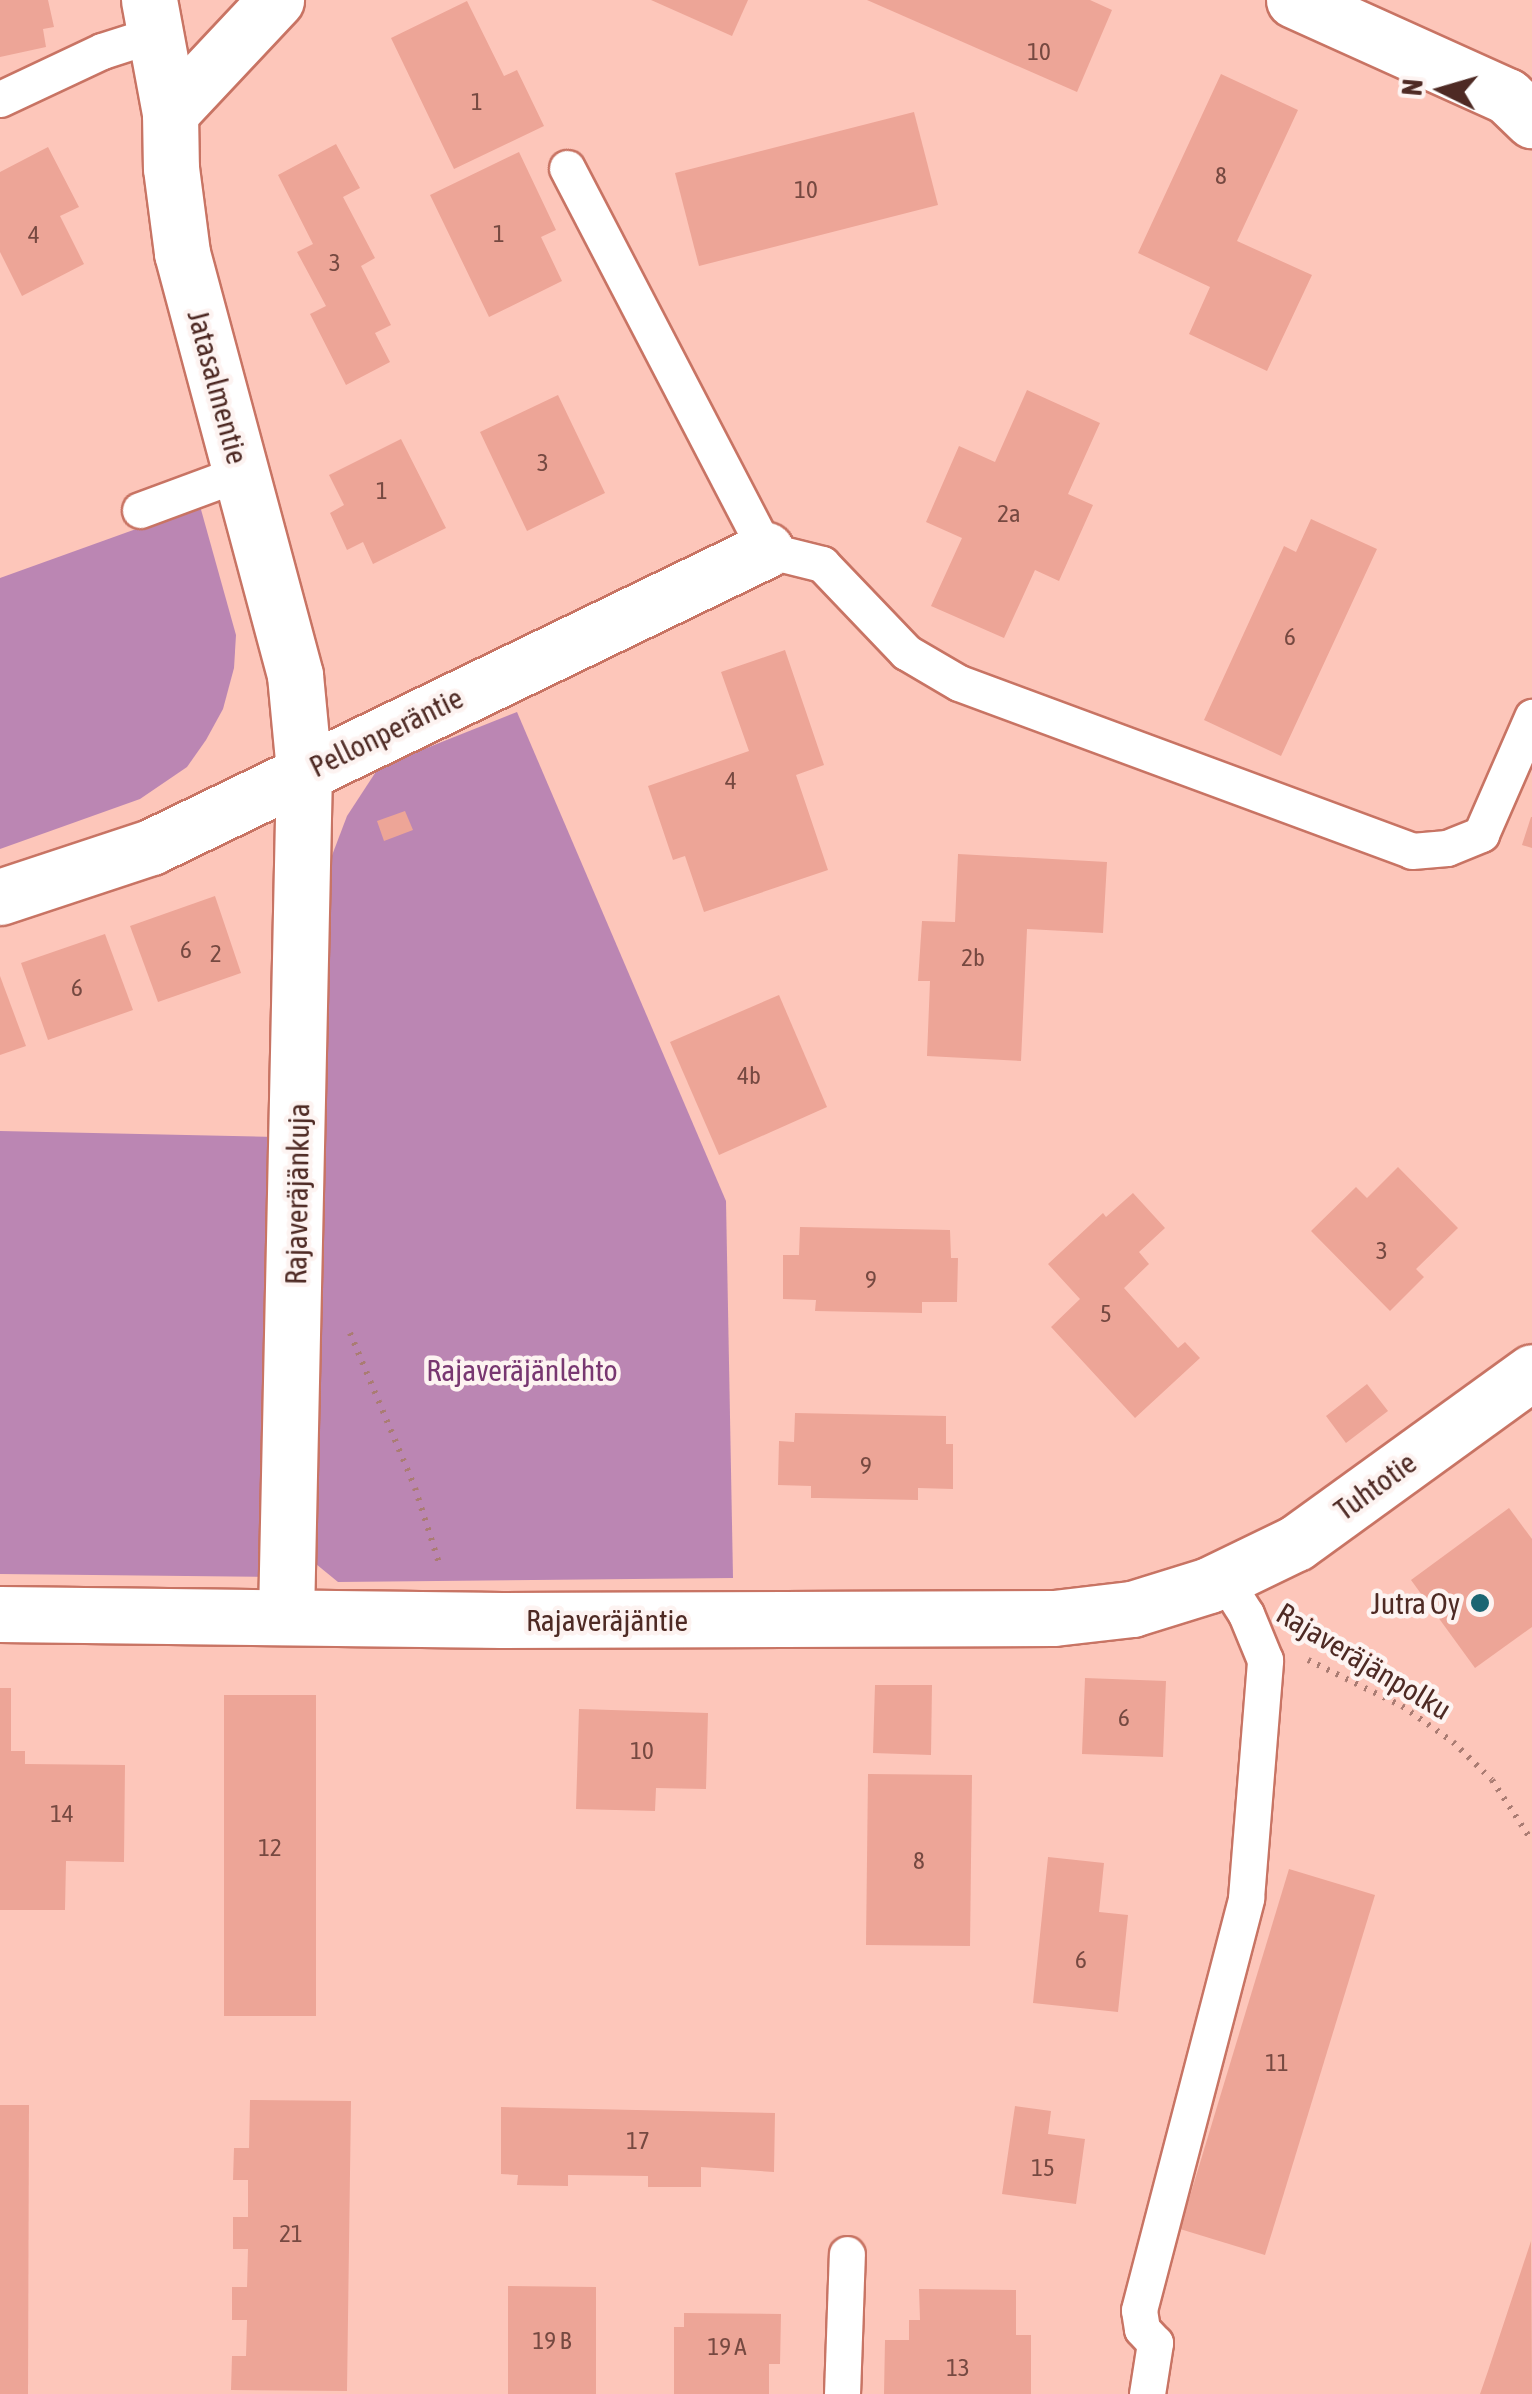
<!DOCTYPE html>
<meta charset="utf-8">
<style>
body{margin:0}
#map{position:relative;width:1532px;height:2394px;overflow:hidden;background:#fdc6ba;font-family:"Asap Condensed",sans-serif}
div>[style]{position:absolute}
.forest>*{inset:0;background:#bb86b3}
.building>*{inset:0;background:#eda597}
.path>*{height:6px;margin-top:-3px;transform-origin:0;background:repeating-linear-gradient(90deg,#aa7c73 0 2.5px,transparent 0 10.5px)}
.roads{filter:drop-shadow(2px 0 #c87464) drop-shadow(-2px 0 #c87464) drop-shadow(0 2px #c87464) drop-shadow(0 -2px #c87464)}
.lane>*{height:35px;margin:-17.5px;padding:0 17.5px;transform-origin:17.5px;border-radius:17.5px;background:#fff}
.street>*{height:55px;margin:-27.5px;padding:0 27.5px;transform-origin:27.5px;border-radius:27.5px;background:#fff}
.dots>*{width:28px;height:28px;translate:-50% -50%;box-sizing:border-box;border:5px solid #fdf3f1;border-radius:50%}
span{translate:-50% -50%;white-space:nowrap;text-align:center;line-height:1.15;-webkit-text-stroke:9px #fdf3f1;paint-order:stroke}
.number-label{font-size:25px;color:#764941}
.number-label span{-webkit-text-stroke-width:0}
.street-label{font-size:30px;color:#4e2a24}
.park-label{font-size:30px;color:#783771}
.poi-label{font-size:30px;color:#4e2a24}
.right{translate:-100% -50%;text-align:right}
.north{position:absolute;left:1392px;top:40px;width:100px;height:100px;-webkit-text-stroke:8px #fdf3f1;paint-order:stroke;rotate:275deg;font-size:28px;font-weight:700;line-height:40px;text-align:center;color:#4e2a24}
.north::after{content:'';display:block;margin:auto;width:35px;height:45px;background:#4e2a24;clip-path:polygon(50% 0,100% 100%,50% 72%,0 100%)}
</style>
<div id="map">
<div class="forest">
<div style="clip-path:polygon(200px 506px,236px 635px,234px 668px,223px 709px,206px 740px,187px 767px,140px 799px,0 849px,0 578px)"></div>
<div style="clip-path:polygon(517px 712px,726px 1201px,733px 1578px,338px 1582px,316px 1564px,306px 1525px,328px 866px,347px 816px,379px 767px)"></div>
<div style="clip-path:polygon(0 1131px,276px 1137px,271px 1577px,0 1574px)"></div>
</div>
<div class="building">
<div style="clip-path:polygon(0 0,48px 0,54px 27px,43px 29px,46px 47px,0 57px)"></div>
<div style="clip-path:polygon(651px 0,748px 0,732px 36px)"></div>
<div style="clip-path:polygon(867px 0,1090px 0,1112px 10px,1077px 92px)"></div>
<div style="clip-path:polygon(467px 1px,504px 76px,517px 70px,544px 126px,454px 169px,391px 38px)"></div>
<div style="clip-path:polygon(1221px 74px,1298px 110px,1237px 241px,1312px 275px,1267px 371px,1189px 334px,1210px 287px,1138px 253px)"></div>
<div style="clip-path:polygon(914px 112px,938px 205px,699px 266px,675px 173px)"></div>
<div style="clip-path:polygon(336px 144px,360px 188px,343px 197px,375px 258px,361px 266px,391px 325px,375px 333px,390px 362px,346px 385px,310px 314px,326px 306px,297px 252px,313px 244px,278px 175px)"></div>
<div style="clip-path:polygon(48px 147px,79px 207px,60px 216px,84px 264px,22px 296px,0 252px,0 172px)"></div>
<div style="clip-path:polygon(519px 152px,556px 230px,541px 237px,562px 281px,489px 317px,430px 195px)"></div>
<div style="clip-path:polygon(1027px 390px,1100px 423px,1068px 494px,1093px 505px,1059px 581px,1035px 570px,1004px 638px,931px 606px,962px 538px,926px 522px,959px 446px,995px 462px)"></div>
<div style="clip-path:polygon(558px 395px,605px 493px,527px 531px,480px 432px)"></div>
<div style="clip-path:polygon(401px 439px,446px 528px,373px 564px,363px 542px,347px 550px,330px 513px,344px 505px,329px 475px)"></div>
<div style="clip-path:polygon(1311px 519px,1377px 549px,1281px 756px,1204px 720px,1284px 546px,1296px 552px)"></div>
<div style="clip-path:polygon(785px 650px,824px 765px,796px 775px,828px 870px,704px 912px,685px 856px,673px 860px,648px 786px,749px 751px,721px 672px)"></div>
<div style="clip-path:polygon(405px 811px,413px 830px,384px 841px,377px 821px)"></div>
<div style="clip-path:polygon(1531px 817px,1532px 817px,1532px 848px,1522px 845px)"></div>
<div style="clip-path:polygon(958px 854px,1107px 862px,1103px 933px,1027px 929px,1021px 1061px,927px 1056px,930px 981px,918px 981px,922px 921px,955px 922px)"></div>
<div style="clip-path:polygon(215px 896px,241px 973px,158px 1002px,130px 926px)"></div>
<div style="clip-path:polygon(105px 934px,133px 1010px,48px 1040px,21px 963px)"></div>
<div style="clip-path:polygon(0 976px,26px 1046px,0 1055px)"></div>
<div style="clip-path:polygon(779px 995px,827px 1107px,719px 1155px,670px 1042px)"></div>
<div style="clip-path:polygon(1398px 1167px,1458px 1228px,1416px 1269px,1424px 1277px,1390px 1311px,1311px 1231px,1356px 1187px,1367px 1198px)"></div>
<div style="clip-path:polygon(1133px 1193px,1165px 1228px,1139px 1252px,1149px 1264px,1124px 1288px,1178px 1348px,1185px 1342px,1200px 1358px,1135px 1418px,1051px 1327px,1080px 1299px,1048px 1264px,1103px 1213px,1106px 1217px)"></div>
<div style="clip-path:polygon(800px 1227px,950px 1230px,951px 1258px,958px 1258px,957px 1302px,922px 1302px,922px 1313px,815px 1311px,816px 1300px,783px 1299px,783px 1255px,799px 1255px)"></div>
<div style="clip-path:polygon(1367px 1384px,1388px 1411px,1346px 1443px,1326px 1416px)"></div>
<div style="clip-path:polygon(795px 1413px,946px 1416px,946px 1444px,953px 1444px,953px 1489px,918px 1488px,918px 1500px,819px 1498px,811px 1498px,811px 1486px,778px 1485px,779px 1441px,794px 1442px)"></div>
<div style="clip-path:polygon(1509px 1508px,1532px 1539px,1532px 1627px,1475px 1668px,1411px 1580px)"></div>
<div style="clip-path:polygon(1085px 1678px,1166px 1681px,1163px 1757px,1082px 1754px)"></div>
<div style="clip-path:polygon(875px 1685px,932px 1685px,931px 1755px,873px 1753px)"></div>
<div style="clip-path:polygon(0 1688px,11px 1688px,11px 1751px,25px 1751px,25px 1764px,125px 1765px,124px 1862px,66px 1861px,65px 1910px,0 1910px)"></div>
<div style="clip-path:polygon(224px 1695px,316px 1695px,316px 2016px,224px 2016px)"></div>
<div style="clip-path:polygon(579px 1709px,708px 1713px,706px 1789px,656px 1788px,655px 1811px,576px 1809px)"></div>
<div style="clip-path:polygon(868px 1774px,972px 1775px,970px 1946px,866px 1945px)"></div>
<div style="clip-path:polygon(1048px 1857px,1104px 1863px,1099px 1912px,1128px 1915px,1118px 2012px,1033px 2003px)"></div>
<div style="clip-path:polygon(1289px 1869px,1375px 1895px,1265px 2255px,1180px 2229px)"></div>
<div style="clip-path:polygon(250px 2100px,351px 2101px,347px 2391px,231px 2390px,232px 2356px,246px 2356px,247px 2320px,232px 2320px,232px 2287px,247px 2287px,248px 2249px,233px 2249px,233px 2217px,248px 2217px,248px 2180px,233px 2180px,234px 2148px,249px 2148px)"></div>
<div style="clip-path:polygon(0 2105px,29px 2105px,28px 2394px,0 2394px)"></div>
<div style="clip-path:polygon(1015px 2106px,1051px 2111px,1048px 2134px,1085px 2139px,1076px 2204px,1002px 2194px)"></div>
<div style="clip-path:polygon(501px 2107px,775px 2113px,774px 2172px,701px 2167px,701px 2187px,648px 2187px,648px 2176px,568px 2175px,568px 2186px,517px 2185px,518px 2175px,501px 2174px)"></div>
<div style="clip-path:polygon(1531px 2241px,1532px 2394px,1480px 2394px,1488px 2371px)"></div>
<div style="clip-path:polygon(508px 2286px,596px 2287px,596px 2394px,508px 2394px)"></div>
<div style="clip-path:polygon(919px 2289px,1016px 2290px,1016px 2335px,1031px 2335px,1031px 2394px,884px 2394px,885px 2340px,909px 2340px,909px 2320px,920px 2320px)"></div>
<div style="clip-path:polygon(684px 2313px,781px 2314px,780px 2364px,769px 2364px,769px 2394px,674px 2394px,674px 2327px,684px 2327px)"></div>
</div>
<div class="path">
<div style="left:350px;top:1333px;width:168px;rotate:67.2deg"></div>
<div style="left:415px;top:1488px;width:79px;rotate:72.3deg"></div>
<div style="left:1308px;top:1660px;width:105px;rotate:26.1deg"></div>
<div style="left:1402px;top:1706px;width:62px;rotate:35.2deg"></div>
<div style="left:1453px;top:1742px;width:54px;rotate:44.3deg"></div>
<div style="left:1492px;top:1780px;width:73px;rotate:56.7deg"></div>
</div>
<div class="roads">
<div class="lane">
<div style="left:0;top:99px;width:113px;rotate:-25.2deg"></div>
<div style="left:102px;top:51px;width:56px;rotate:-17.8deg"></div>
<div style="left:567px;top:168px;width:431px;rotate:62.5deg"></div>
<div style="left:766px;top:550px;width:58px;rotate:14deg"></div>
<div style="left:822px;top:564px;width:122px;rotate:46.3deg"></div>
<div style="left:906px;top:652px;width:61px;rotate:30.3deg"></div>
<div style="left:959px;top:683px;width:483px;rotate:20.3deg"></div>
<div style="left:1412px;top:851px;width:35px;rotate:-5deg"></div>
<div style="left:1447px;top:848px;width:37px;rotate:-22deg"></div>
<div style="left:1481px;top:834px;width:128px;rotate:-66.4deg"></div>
<div style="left:140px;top:510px;width:107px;rotate:-20.3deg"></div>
<div style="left:842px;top:2394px;width:140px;rotate:-88deg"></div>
<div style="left:1147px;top:2394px;width:52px;rotate:-81.1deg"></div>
<div style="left:1155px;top:2343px;width:19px;rotate:-133deg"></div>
<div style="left:1142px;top:2329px;width:19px;rotate:-99deg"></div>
<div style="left:1139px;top:2310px;width:426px;rotate:-75.4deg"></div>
<div style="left:1246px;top:1898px;width:239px;rotate:-85.4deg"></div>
<div style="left:1265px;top:1660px;width:50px;rotate:-112.4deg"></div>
<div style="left:1246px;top:1614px;width:41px;rotate:-122.2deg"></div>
</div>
<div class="street">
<div style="left:149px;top:0;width:115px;rotate:79.5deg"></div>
<div style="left:170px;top:113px;width:55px;rotate:89deg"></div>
<div style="left:171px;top:168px;width:86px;rotate:82.6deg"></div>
<div style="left:182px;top:253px;width:437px;rotate:75deg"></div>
<div style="left:295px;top:675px;width:96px;rotate:84.6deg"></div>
<div style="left:304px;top:771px;width:846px;rotate:91.22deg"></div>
<div style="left:1294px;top:0;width:234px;rotate:24.3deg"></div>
<div style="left:1507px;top:96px;width:35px;rotate:44deg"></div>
<div style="left:170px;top:113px;width:155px;rotate:-46.8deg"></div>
<div style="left:0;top:897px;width:159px;rotate:-18.3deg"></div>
<div style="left:151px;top:847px;width:683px;rotate:-25.78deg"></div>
<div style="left:0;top:1614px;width:502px;rotate:0.68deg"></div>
<div style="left:502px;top:1620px;width:552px;rotate:-0.21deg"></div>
<div style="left:1054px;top:1618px;width:79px;rotate:-6.6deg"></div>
<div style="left:1132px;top:1609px;width:81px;rotate:-17.3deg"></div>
<div style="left:1209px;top:1585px;width:97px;rotate:-25.8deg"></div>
<div style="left:1296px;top:1543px;width:291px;rotate:-35.9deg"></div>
</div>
</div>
<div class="dots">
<div style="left:1480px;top:1603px;background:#1b6572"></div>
</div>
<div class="number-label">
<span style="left:1039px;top:51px">10</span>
<span style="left:477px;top:101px">1</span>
<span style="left:1221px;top:175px">8</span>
<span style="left:806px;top:189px">10</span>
<span style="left:499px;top:233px">1</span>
<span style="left:34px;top:234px">4</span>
<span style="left:335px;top:262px">3</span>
<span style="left:543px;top:462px">3</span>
<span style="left:382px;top:490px">1</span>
<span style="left:1009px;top:513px">2a</span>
<span style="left:1290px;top:636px">6</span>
<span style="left:731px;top:780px">4</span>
<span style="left:186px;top:949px">6</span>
<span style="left:216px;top:953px">2</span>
<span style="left:973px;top:957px">2b</span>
<span style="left:77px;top:987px">6</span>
<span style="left:749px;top:1075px">4b</span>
<span style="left:1382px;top:1250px">3</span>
<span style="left:871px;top:1279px">9</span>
<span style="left:1106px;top:1313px">5</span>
<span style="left:866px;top:1465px">9</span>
<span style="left:1124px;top:1717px">6</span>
<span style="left:642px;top:1750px">10</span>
<span style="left:62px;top:1813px">14</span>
<span style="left:270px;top:1847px">12</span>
<span style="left:919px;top:1860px">8</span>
<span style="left:1081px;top:1959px">6</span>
<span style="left:1277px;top:2062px">11</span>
<span style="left:638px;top:2140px">17</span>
<span style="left:1043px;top:2167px">15</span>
<span style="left:291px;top:2233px">21</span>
<span style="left:552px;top:2340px">19 B</span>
<span style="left:727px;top:2346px">19 A</span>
<span style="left:958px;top:2367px">13</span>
</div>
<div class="street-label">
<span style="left:218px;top:387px;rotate:75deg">Jatasalmentie</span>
<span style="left:386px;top:732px;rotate:-26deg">Pellonperäntie</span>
<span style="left:297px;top:1194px;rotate:-89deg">Rajaveräjänkuja</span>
<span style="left:1375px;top:1486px;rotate:-36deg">Tuhtotie</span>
<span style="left:607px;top:1620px">Rajaveräjäntie</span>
<span style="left:1364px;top:1661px;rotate:31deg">Rajaveräjänpolku</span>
</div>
<div class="park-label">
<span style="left:522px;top:1370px">Rajaveräjänlehto</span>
</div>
<div class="poi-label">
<span class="right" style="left:1460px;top:1603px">Jutra Oy</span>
</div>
<div class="north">N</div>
</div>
